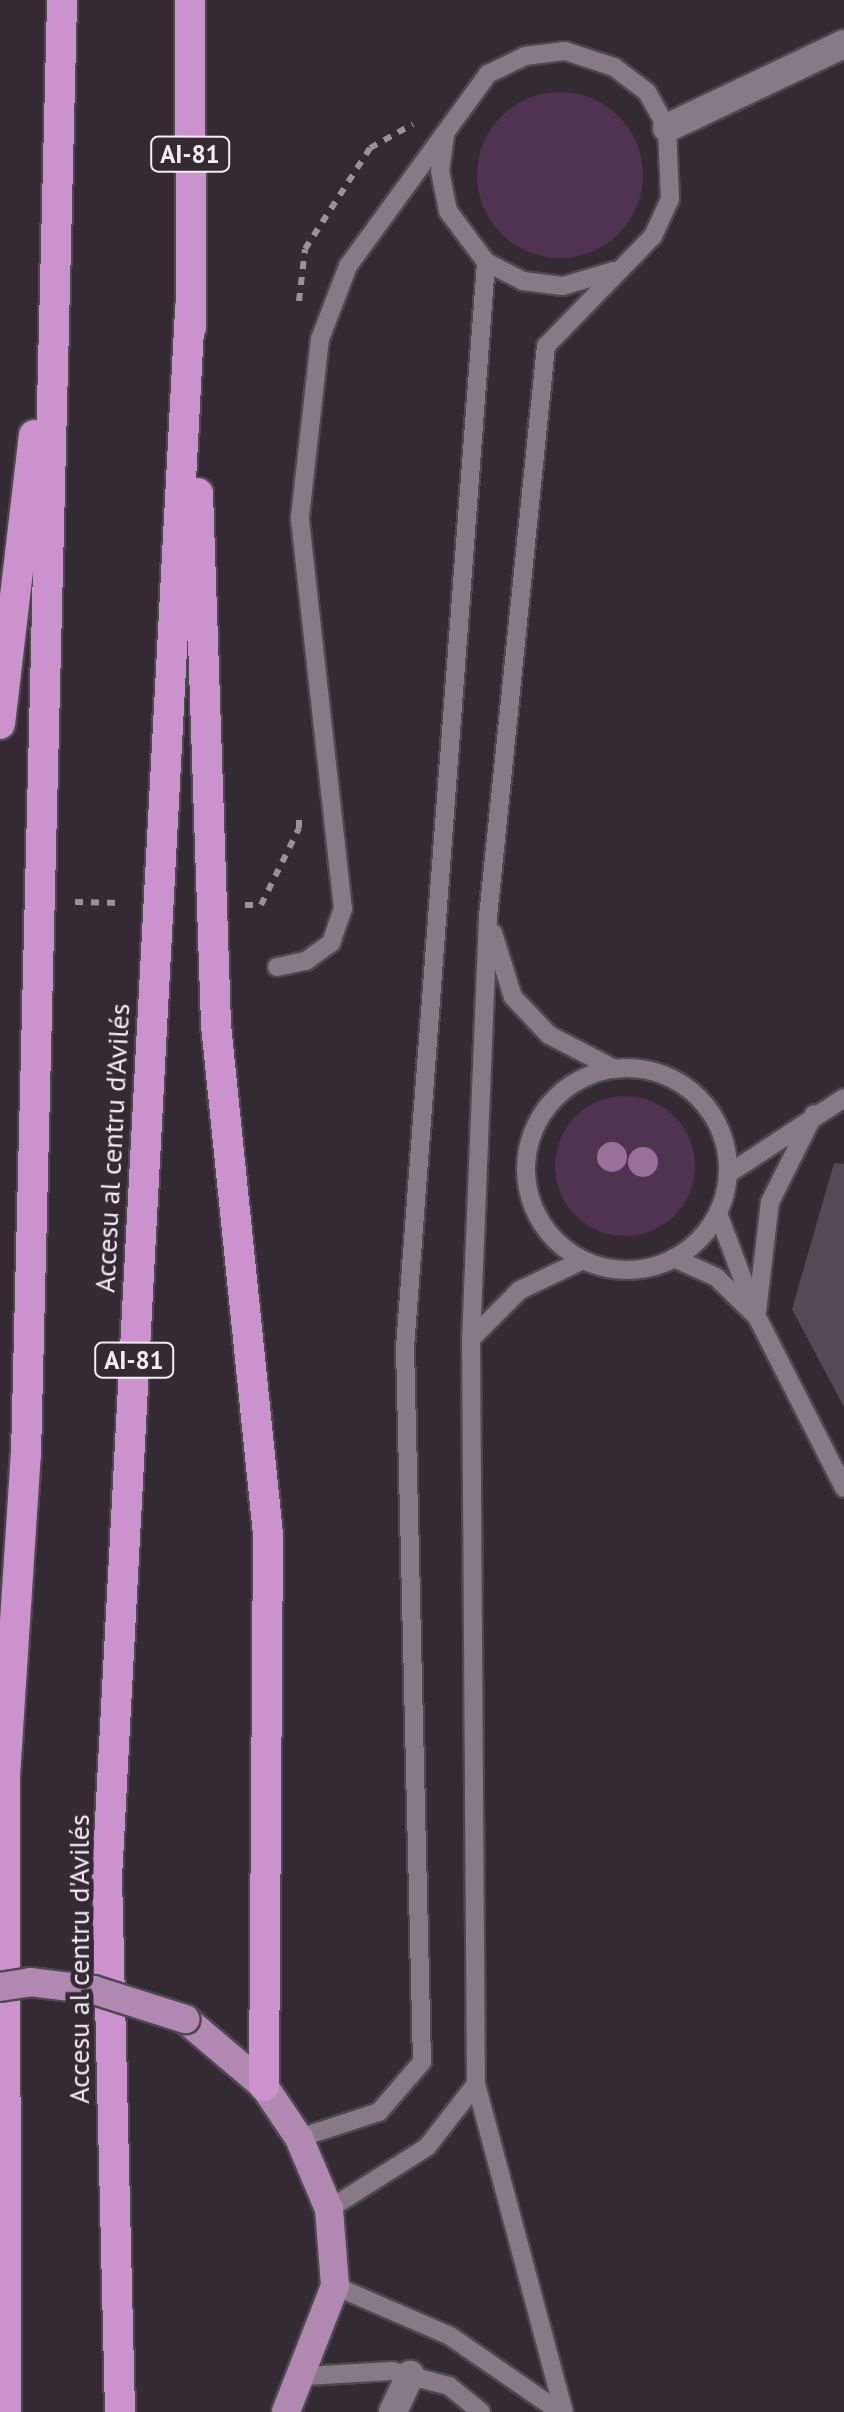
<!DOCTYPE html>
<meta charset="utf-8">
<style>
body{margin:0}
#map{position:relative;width:844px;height:2412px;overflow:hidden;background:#332a33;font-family:"PT Sans",sans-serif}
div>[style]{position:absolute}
.green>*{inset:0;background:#503351}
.round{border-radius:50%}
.building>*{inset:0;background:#544954}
.path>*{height:6px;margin-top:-3px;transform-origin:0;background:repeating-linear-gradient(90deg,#989198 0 8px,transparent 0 16px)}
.roads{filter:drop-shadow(2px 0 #4f474f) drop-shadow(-2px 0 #4f474f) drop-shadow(0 2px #4f474f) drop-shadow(0 -2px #4f474f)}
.service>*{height:18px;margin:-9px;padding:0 9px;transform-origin:9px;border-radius:9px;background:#867a86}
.service>.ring{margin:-9px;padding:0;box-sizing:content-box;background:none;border:18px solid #867a86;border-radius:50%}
.minor>*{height:28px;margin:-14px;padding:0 14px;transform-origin:14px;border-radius:14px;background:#867a86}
.primary>*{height:28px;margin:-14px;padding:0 14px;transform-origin:14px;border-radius:14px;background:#b088b1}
.motorway>*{height:30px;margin:-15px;padding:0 15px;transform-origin:15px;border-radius:15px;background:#cc92cd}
.bridges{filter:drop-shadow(2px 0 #4f474f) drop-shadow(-2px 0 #4f474f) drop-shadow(0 2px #4f474f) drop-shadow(0 -2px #4f474f)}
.primary-bridge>*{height:28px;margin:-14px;padding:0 14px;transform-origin:14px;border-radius:14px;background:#b088b1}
.trees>*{width:30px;height:30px;margin:-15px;border-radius:50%;background:#99709a}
span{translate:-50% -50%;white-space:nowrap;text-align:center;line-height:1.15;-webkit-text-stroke:9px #332a33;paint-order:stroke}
.shield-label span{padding:2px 8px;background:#332a33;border:2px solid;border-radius:8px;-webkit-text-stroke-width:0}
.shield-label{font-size:25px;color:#f3edf3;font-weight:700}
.street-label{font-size:28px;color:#f3edf3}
</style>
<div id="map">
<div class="green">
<div class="round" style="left:477px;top:92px;width:166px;height:166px"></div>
<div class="round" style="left:555px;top:1096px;width:140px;height:140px"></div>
</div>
<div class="building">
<div style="clip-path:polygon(834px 1163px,844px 1164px,844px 1407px,792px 1309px)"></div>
</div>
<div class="path">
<div style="left:299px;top:301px;width:52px;rotate:-83.4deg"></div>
<div style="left:305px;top:249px;width:120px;rotate:-57.2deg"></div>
<div style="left:370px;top:148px;width:49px;rotate:-29.2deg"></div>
<div style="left:75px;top:902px;width:47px;rotate:1.2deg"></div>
<div style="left:245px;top:905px;width:16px"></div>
<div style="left:261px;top:905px;width:86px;rotate:-63.7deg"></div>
<div style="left:299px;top:828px;width:15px;rotate:-90deg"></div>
</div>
<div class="roads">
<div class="service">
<div style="left:445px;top:136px;width:35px;rotate:98deg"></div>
<div style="left:440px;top:171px;width:41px;rotate:78.7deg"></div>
<div style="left:448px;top:211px;width:64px;rotate:53.3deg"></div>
<div style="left:486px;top:262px;width:42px;rotate:27.2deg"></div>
<div style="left:523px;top:281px;width:40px;rotate:7.1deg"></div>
<div style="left:563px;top:286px;width:52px;rotate:-16.7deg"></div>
<div style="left:493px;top:933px;width:67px;rotate:72.6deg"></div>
<div style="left:513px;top:997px;width:52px;rotate:46.5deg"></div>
<div style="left:549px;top:1035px;width:74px;rotate:27.3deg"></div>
<div style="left:277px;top:967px;width:30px;rotate:-12deg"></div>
<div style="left:306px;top:961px;width:31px;rotate:-36deg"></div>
<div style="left:331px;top:943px;width:36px;rotate:-71deg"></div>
<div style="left:343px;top:909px;width:394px;rotate:-96.3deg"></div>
<div style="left:300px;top:517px;width:179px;rotate:-83.6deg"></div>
<div style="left:320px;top:339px;width:78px;rotate:-69deg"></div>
<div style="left:348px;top:266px;width:238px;rotate:-53.9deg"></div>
<div style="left:488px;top:74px;width:41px;rotate:-25.9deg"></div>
<div style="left:525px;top:56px;width:40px;rotate:-7.1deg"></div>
<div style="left:565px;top:51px;width:52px;rotate:18.1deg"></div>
<div style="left:614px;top:67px;width:41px;rotate:37.1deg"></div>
<div style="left:647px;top:92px;width:41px;rotate:60.9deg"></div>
<div style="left:667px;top:128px;width:71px;rotate:87.6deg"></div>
<div style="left:670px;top:199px;width:41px;rotate:114.7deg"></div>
<div style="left:653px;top:236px;width:153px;rotate:134.2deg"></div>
<div style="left:546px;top:346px;width:574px;rotate:95.8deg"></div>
<div style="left:488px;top:917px;width:422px;rotate:92.3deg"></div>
<div style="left:471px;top:1339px;width:745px;rotate:89.62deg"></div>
<div style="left:476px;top:2084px;width:340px;rotate:75deg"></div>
<div class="ring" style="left:526px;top:1068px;width:184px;height:184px"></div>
<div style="left:731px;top:1172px;width:135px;rotate:-33.2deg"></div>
<div style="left:719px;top:1216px;width:108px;rotate:69.4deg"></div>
<div style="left:757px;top:1317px;width:192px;rotate:63deg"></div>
<div style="left:674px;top:1258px;width:46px;rotate:24.3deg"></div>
<div style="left:716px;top:1277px;width:52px;rotate:44.2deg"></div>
<div style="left:757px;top:1312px;width:111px;rotate:-83.3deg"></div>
<div style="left:770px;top:1202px;width:98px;rotate:-63.4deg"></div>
<div style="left:471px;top:1339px;width:69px;rotate:-45deg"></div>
<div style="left:520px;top:1290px;width:65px;rotate:-25.4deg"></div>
<div style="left:299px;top:2138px;width:84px;rotate:-18deg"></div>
<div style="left:379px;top:2112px;width:66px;rotate:-49.3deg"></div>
<div style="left:422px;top:2062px;width:714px;rotate:-91.36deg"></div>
<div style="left:405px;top:1348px;width:1089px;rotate:-85.73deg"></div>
<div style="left:329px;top:2209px;width:116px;rotate:-32.3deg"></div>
<div style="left:427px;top:2147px;width:80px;rotate:-52.1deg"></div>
<div style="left:335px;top:2286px;width:125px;rotate:23.5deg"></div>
<div style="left:450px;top:2336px;width:134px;rotate:34.6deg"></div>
<div style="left:306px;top:2376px;width:86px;rotate:-3.3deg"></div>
<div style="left:392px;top:2371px;width:59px;rotate:14.7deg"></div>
<div style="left:449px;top:2386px;width:41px;rotate:39.1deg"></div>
</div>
<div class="minor">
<div style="left:667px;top:128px;width:196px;rotate:-25.4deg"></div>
<div style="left:393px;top:2412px;width:41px;rotate:-65.3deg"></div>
</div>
<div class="primary">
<div style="left:185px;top:2019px;width:104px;rotate:40.3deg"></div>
<div style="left:264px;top:2086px;width:63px;rotate:56.1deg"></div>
<div style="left:299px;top:2138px;width:77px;rotate:67.1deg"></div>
<div style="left:329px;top:2209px;width:77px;rotate:85.5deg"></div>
<div style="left:335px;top:2286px;width:135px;rotate:111.3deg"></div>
</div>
<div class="motorway">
<div style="left:190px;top:0;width:327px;rotate:89.8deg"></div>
<div style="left:198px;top:493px;width:532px;rotate:88.06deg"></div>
<div style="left:216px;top:1025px;width:512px;rotate:84.17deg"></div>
<div style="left:268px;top:1534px;width:552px;rotate:90.42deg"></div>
<div style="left:0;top:724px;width:291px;rotate:-83.3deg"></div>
<div style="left:6px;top:2412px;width:636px;rotate:-90.09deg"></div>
<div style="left:5px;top:1776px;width:322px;rotate:-86.3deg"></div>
<div style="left:26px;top:1455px;width:1455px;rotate:-88.58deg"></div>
<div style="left:120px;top:2412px;width:534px;rotate:-91.39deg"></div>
<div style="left:107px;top:1878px;width:1572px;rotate:-86.97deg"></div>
</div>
</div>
<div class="bridges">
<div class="primary-bridge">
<div style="left:0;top:1987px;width:30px;rotate:-9deg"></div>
<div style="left:30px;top:1982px;width:64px;rotate:7.1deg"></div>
<div style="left:94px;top:1990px;width:96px;rotate:17.7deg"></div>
</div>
</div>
<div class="trees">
<div style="left:612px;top:1157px"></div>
<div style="left:643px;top:1162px"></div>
</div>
<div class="shield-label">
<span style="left:190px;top:154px">AI-81</span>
<span style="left:134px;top:1360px">AI-81</span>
</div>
<div class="street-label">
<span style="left:112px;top:1148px;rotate:-87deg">Accesu al centru d'Avilés</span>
<span style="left:79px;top:1959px;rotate:-90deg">Accesu al centru d'Avilés</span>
</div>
</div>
